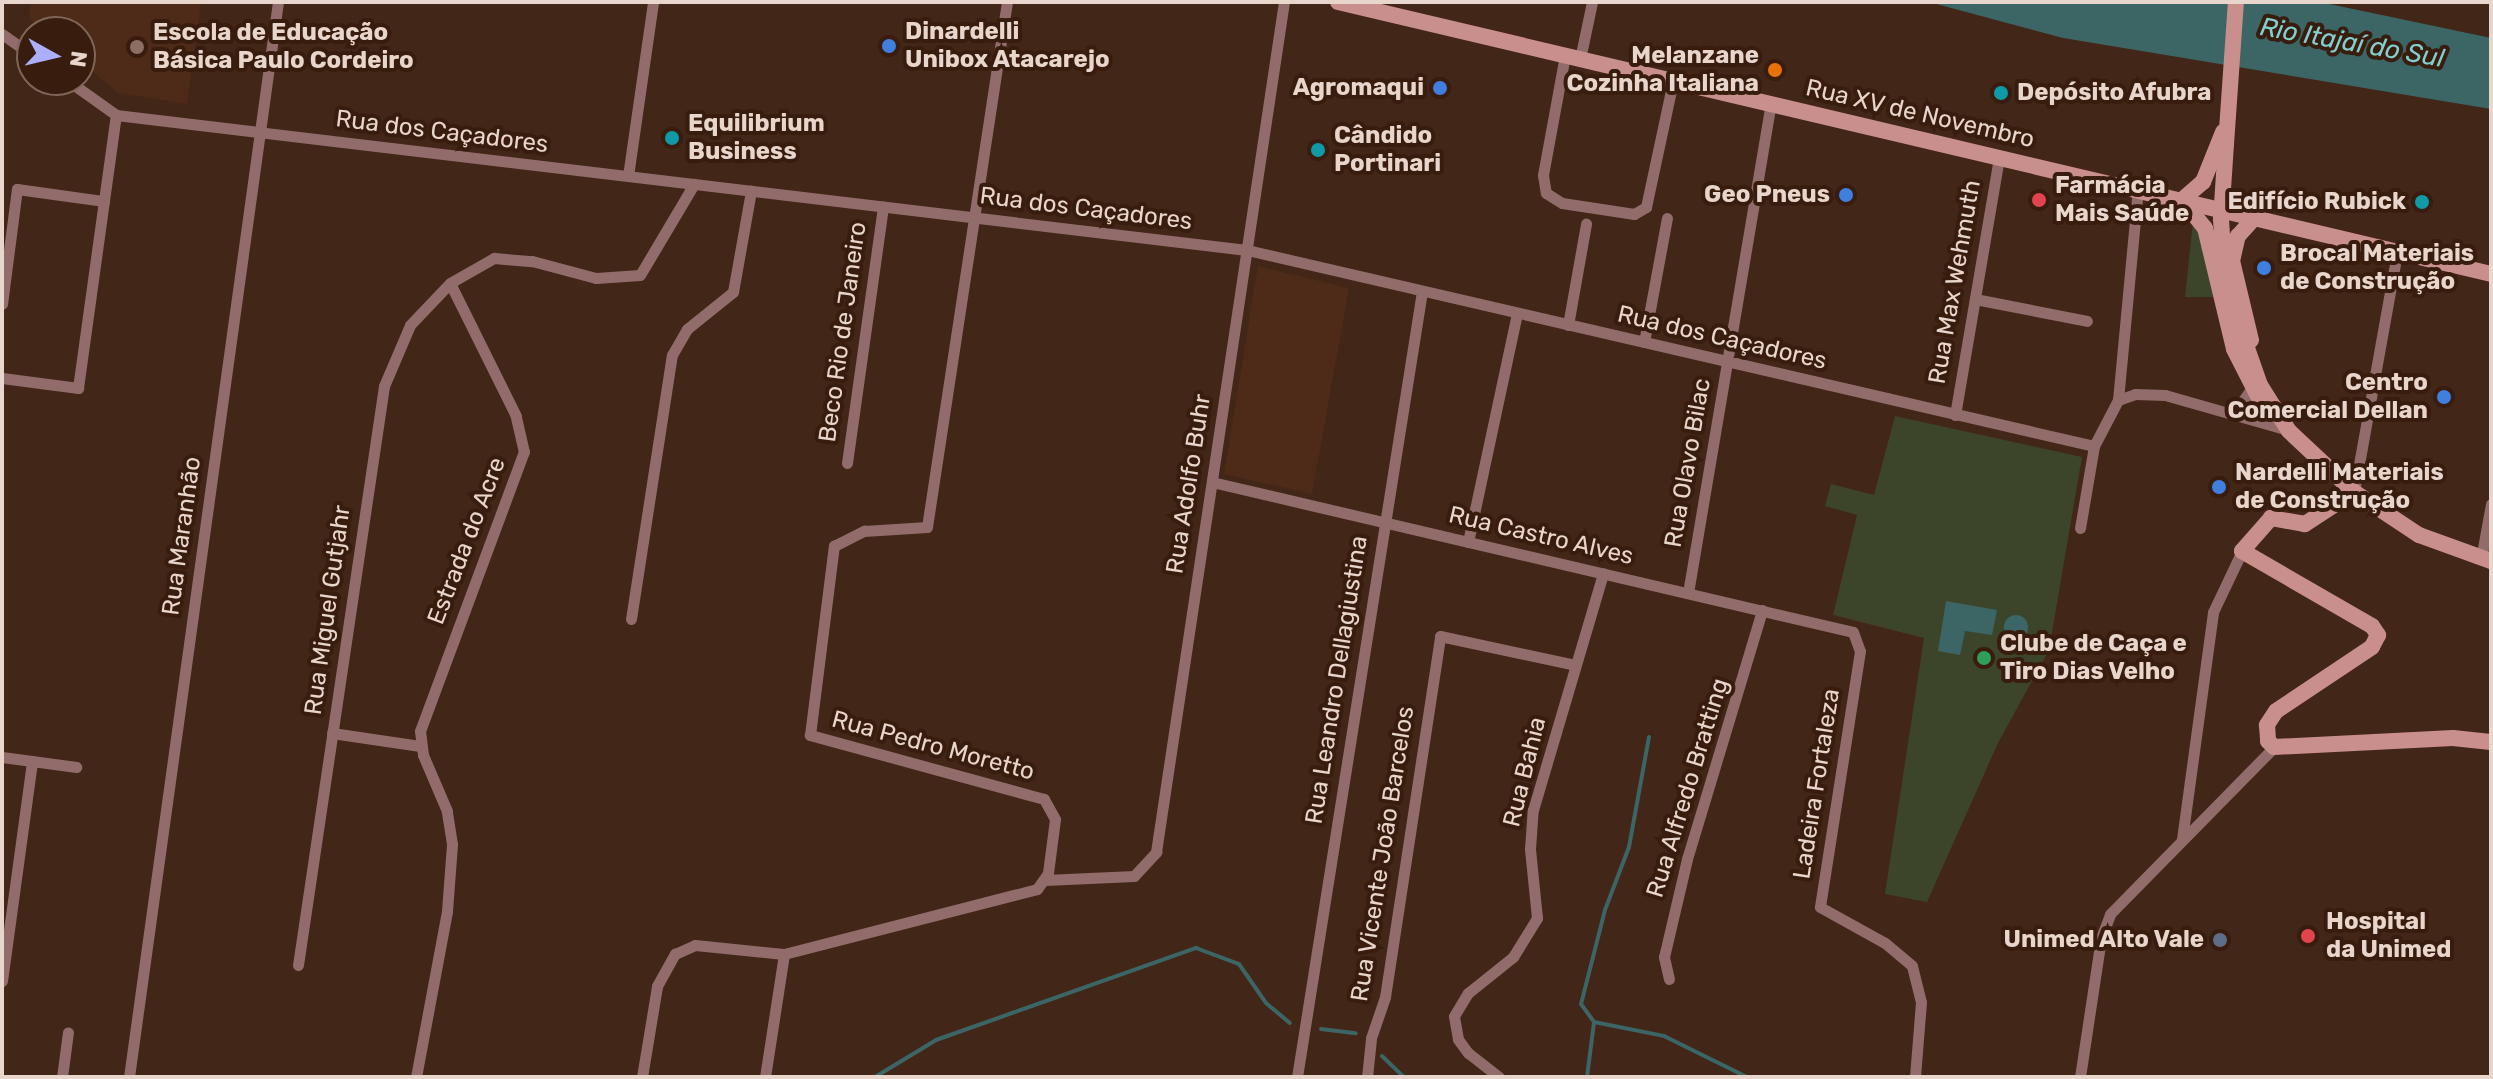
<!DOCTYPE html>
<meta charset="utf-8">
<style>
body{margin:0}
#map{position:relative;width:2493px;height:1079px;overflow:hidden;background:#422617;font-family:Rubik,sans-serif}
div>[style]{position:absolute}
.built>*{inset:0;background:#4e2b18}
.green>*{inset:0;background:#3c4529}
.water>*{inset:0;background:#3c6566}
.round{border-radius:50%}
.stream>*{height:4px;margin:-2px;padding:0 2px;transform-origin:2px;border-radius:2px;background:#3c6566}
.street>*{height:11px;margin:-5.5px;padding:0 5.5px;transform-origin:5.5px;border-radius:5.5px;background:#916c6b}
.secondary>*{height:16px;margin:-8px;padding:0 8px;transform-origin:8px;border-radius:8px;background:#c98f8d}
.secondary-bridge>*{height:16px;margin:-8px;padding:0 8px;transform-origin:8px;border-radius:8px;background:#c98f8d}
.dots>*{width:22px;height:22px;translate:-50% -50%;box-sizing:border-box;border:4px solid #381c0d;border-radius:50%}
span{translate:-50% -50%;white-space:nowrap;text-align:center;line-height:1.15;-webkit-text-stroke:8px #381c0d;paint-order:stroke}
.poi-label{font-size:24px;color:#e8d5cb;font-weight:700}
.left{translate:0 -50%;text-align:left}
.right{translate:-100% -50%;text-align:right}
.street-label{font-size:24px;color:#e8d5cb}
.water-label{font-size:26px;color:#82cfd0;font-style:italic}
.frame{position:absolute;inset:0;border:4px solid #e8d5cb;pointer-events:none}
.north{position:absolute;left:16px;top:16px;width:80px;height:80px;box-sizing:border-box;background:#381c0d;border:2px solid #7e6659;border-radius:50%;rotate:98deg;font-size:22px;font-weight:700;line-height:32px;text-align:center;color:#e8d5cb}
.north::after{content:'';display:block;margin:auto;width:28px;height:36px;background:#acaffb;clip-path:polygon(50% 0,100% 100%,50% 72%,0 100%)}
</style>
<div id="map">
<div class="built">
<div style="clip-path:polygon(31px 2px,201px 2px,187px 104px,118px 93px,80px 61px,80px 32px,46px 32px,29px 18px)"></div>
<div style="clip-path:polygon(1258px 266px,1349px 288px,1312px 494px,1224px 474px)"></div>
</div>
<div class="green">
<div style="clip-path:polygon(2193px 221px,2202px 225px,2213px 297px,2185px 297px)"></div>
<div style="clip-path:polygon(1895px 416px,2082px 457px,2049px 650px,1998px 743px,1927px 902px,1885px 894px,1924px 638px,1833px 615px,1857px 515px,1825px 506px,1831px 484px,1874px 495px)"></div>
</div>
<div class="water">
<div style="clip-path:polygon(1929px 2px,2320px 2px,2491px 38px,2491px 109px,2063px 38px)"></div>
<div style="clip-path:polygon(1946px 601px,1997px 610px,1992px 635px,1965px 631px,1960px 655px,1938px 651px)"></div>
<div class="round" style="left:2004px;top:615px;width:24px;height:24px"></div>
</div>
<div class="stream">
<div style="left:1649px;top:737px;width:112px;rotate:100.3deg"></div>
<div style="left:1629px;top:847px;width:67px;rotate:110.9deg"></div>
<div style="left:1605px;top:910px;width:97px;rotate:104.3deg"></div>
<div style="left:1581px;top:1004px;width:22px;rotate:54deg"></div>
<div style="left:1594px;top:1022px;width:71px;rotate:11.3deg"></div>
<div style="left:1664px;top:1036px;width:93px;rotate:26.3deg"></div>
<div style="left:1321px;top:1029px;width:35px;rotate:7deg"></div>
<div style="left:1382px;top:1056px;width:30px;rotate:44deg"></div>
<div style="left:875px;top:1077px;width:71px;rotate:-31.2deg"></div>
<div style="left:936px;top:1040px;width:276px;rotate:-19.5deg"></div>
<div style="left:1196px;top:948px;width:46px;rotate:20.4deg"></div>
<div style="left:1239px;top:964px;width:47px;rotate:55.3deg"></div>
<div style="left:1266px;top:1003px;width:31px;rotate:40deg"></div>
<div style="left:1587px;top:1077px;width:55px;rotate:-82.7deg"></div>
</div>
<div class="street">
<div style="left:2px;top:34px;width:37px;rotate:35deg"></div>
<div style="left:1565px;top:55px;width:122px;rotate:100.4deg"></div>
<div style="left:1543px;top:175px;width:18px;rotate:81deg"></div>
<div style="left:1546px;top:193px;width:19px;rotate:32deg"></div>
<div style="left:1562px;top:203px;width:73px;rotate:8.7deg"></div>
<div style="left:1634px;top:214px;width:14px;rotate:-30deg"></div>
<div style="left:1646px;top:207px;width:129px;rotate:-77.9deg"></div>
<div style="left:1580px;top:59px;width:58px;rotate:-78.1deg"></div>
<div style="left:67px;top:80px;width:60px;rotate:35.5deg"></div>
<div style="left:116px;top:115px;width:1139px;rotate:6.81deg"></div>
<div style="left:1247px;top:250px;width:869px;rotate:13.03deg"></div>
<div style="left:628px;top:176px;width:176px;rotate:-81.8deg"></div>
<div style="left:1975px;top:299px;width:114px;rotate:11.1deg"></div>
<div style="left:2px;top:304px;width:116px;rotate:-82.6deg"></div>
<div style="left:17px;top:189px;width:88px;rotate:7.9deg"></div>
<div style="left:1568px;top:325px;width:103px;rotate:-79.9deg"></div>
<div style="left:1644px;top:342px;width:126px;rotate:-79.5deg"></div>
<div style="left:2px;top:378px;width:77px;rotate:7.5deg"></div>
<div style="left:78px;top:388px;width:276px;rotate:-82.1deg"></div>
<div style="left:2118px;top:400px;width:18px;rotate:-19deg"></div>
<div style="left:2135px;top:394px;width:30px;rotate:2deg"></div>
<div style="left:2165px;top:395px;width:128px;rotate:15.9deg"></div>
<div style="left:2235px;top:412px;width:29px;rotate:-55deg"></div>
<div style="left:1955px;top:415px;width:262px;rotate:-80.3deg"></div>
<div style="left:847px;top:463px;width:259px;rotate:-82deg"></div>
<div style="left:1212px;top:482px;width:658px;rotate:13.17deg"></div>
<div style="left:1853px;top:632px;width:20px;rotate:70deg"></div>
<div style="left:1860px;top:651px;width:259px;rotate:98.9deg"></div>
<div style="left:1820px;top:907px;width:74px;rotate:29deg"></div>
<div style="left:1885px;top:943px;width:35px;rotate:40deg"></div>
<div style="left:1912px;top:966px;width:37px;rotate:76deg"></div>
<div style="left:1921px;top:1002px;width:75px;rotate:94.6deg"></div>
<div style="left:2354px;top:492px;width:243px;rotate:-79.8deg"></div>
<div style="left:2080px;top:528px;width:83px;rotate:-80.3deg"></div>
<div style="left:2094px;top:446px;width:52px;rotate:-62.4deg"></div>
<div style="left:2118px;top:400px;width:211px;rotate:-84.6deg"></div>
<div style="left:1468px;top:542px;width:234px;rotate:-77.9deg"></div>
<div style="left:2481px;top:559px;width:56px;rotate:-79.7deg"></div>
<div style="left:1688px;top:593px;width:496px;rotate:-80.4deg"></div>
<div style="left:631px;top:619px;width:267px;rotate:-81.2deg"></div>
<div style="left:672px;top:355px;width:30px;rotate:-60deg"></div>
<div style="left:687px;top:329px;width:59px;rotate:-38.8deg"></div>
<div style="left:733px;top:292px;width:103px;rotate:-79.9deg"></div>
<div style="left:332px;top:733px;width:89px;rotate:8.4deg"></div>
<div style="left:2px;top:757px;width:75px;rotate:7.7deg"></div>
<div style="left:2182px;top:839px;width:229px;rotate:-82.2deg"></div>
<div style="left:2213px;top:612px;width:68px;rotate:-64.6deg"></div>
<div style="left:1045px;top:880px;width:89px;rotate:-2.6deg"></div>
<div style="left:1134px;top:876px;width:33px;rotate:-47deg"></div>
<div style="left:1156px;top:852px;width:860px;rotate:-81.44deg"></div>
<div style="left:298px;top:965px;width:585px;rotate:-81.55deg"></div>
<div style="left:384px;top:386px;width:66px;rotate:-66.9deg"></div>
<div style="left:410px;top:325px;width:58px;rotate:-46.4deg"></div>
<div style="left:1669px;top:979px;width:23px;rotate:-103deg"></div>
<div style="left:1664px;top:957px;width:101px;rotate:-76.8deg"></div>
<div style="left:1687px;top:859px;width:260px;rotate:-73.2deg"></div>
<div style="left:2px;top:981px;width:222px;rotate:-82.2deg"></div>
<div style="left:62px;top:1077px;width:45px;rotate:-82.4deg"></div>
<div style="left:129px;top:1077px;width:1085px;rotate:-82.11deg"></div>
<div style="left:416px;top:1077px;width:169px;rotate:-79.4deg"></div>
<div style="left:447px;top:911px;width:67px;rotate:-85.7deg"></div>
<div style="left:452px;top:844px;width:33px;rotate:-99deg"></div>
<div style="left:447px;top:811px;width:61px;rotate:-113.2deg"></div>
<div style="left:423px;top:755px;width:24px;rotate:-97deg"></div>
<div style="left:420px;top:731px;width:298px;rotate:-69.6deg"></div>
<div style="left:524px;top:452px;width:37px;rotate:-103deg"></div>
<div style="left:516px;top:416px;width:148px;rotate:-116.4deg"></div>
<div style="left:450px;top:283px;width:51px;rotate:-29.6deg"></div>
<div style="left:494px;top:258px;width:38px;rotate:5deg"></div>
<div style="left:532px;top:261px;width:66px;rotate:14.9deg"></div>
<div style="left:596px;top:278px;width:44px;rotate:-3.9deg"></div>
<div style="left:640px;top:275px;width:106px;rotate:-59.3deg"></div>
<div style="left:642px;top:1077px;width:92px;rotate:-80.6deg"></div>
<div style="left:657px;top:986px;width:37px;rotate:-61deg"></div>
<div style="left:675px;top:954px;width:22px;rotate:-24deg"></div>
<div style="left:695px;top:945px;width:89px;rotate:5.8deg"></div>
<div style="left:765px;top:1077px;width:124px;rotate:-81.2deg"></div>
<div style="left:784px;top:954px;width:261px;rotate:-14.4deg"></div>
<div style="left:1037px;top:889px;width:19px;rotate:-55deg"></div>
<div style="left:1048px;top:873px;width:54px;rotate:-82.6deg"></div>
<div style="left:1055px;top:819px;width:23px;rotate:-119deg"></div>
<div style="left:1044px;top:799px;width:243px;rotate:-164.7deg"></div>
<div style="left:810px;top:735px;width:191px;rotate:-82.8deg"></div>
<div style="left:834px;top:546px;width:34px;rotate:-27deg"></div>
<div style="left:864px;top:531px;width:63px;rotate:-3.6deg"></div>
<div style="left:927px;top:527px;width:531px;rotate:-81.34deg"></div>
<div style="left:1297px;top:1077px;width:796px;rotate:-80.96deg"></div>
<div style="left:1367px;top:1077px;width:39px;rotate:-84deg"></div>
<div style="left:1371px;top:1038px;width:43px;rotate:-71.1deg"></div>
<div style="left:1385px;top:997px;width:365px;rotate:-81.3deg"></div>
<div style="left:1440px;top:636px;width:138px;rotate:12.1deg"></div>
<div style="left:1499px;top:1077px;width:39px;rotate:-142deg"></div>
<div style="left:1468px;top:1053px;width:17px;rotate:-126deg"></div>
<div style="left:1458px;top:1039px;width:23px;rotate:-100deg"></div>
<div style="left:1454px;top:1016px;width:27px;rotate:-59deg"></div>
<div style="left:1468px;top:993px;width:58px;rotate:-38.7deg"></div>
<div style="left:1513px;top:957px;width:46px;rotate:-58.4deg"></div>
<div style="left:1537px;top:918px;width:69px;rotate:-95.8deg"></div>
<div style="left:1530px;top:849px;width:39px;rotate:-86deg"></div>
<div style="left:1533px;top:810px;width:247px;rotate:-73.5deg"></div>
<div style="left:2080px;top:1077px;width:141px;rotate:-81.4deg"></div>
<div style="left:2101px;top:938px;width:26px;rotate:-69deg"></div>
<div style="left:2110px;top:914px;width:234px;rotate:-45.5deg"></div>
</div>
<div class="secondary">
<div style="left:1338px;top:2px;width:1185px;rotate:13.27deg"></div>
<div style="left:2226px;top:144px;width:142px;rotate:-86deg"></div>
<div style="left:2182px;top:200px;width:28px;rotate:-41deg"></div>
<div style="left:2203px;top:182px;width:54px;rotate:-68.2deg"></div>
<div style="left:2183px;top:201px;width:35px;rotate:51deg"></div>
<div style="left:2205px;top:228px;width:124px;rotate:76.5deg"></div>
<div style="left:2234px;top:349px;width:57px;rotate:63deg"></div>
<div style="left:2251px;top:340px;width:81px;rotate:-103.5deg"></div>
<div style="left:2232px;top:261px;width:26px;rotate:-77deg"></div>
<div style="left:2238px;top:236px;width:24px;rotate:-48deg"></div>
<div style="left:2260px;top:385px;width:54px;rotate:57.8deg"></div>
<div style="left:2289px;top:431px;width:89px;rotate:43.2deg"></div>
<div style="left:2354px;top:492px;width:78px;rotate:33.5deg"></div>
<div style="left:2419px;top:535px;width:77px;rotate:19.9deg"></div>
<div style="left:2354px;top:492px;width:59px;rotate:146.9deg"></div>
<div style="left:2305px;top:524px;width:35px;rotate:-170deg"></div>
<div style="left:2271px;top:518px;width:44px;rotate:131.3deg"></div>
<div style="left:2242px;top:551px;width:150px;rotate:30deg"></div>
<div style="left:2372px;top:626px;width:11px;rotate:56deg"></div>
<div style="left:2378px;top:635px;width:13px;rotate:117deg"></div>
<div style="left:2372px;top:647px;width:115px;rotate:146.3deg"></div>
<div style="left:2276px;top:711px;width:17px;rotate:123deg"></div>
<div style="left:2267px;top:725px;width:16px;rotate:86deg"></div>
<div style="left:2268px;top:741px;width:8px;rotate:45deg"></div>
<div style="left:2274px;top:747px;width:179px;rotate:-2.9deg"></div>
<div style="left:2453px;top:738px;width:38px;rotate:6deg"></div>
</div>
<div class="secondary-bridge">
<div style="left:2226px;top:144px;width:75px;rotate:93.8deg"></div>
<div style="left:2221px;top:219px;width:66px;rotate:86.5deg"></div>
<div style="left:2225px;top:285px;width:106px;rotate:70.7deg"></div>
</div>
<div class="dots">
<div style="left:889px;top:46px;background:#3f7fe0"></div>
<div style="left:137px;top:47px;background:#8d6e63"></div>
<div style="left:1775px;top:70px;background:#e8710a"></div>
<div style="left:1440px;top:88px;background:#3f7fe0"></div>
<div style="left:2001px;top:93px;background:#0f9aa8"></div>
<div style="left:672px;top:138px;background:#0f9aa8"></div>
<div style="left:1318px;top:150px;background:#0f9aa8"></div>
<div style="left:1846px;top:195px;background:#3f7fe0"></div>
<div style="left:2039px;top:200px;background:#e0444e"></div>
<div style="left:2422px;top:202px;background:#0f9aa8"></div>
<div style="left:2264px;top:268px;background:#3f7fe0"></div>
<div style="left:2444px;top:397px;background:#3f7fe0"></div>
<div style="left:2219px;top:487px;background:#3f7fe0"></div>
<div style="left:1984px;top:658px;background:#2e9e5b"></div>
<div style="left:2308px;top:936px;background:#e0444e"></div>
<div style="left:2220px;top:940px;background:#5c6f8a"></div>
</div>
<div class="poi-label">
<span class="left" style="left:905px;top:46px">Dinardelli<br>Unibox Atacarejo</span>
<span class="left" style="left:153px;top:47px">Escola de Educação<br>Básica Paulo Cordeiro</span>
<span class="right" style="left:1759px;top:70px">Melanzane<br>Cozinha Italiana</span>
<span class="right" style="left:1424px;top:88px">Agromaqui</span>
<span class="left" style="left:2017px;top:93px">Depósito Afubra</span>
<span class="left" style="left:688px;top:138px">Equilibrium<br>Business</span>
<span class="left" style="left:1334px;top:150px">Cândido<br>Portinari</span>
<span class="left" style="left:2055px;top:200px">Farmácia<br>Mais Saúde</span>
<span class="right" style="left:1830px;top:195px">Geo Pneus</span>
<span class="right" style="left:2406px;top:202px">Edifício Rubick</span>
<span class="left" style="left:2280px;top:268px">Brocal Materiais<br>de Construção</span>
<span class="right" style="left:2428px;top:397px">Centro<br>Comercial Dellan</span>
<span class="left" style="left:2235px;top:487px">Nardelli Materiais<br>de Construção</span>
<span class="left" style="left:2000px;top:658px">Clube de Caça e<br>Tiro Dias Velho</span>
<span class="left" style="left:2326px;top:936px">Hospital<br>da Unimed</span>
<span class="right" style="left:2204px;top:940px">Unimed Alto Vale</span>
</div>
<div class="street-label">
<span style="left:1920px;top:114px;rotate:13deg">Rua XV de Novembro</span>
<span style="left:442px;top:132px;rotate:7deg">Rua dos Caçadores</span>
<span style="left:1086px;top:209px;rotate:7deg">Rua dos Caçadores</span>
<span style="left:1955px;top:282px;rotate:-80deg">Rua Max Wehmuth</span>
<span style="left:843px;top:332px;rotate:-82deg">Beco Rio de Janeiro</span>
<span style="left:1722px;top:338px;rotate:13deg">Rua dos Caçadores</span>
<span style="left:1688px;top:463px;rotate:-80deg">Rua Olavo Bilac</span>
<span style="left:1189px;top:484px;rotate:-81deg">Rua Adolfo Buhr</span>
<span style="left:182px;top:536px;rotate:-82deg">Rua Maranhão</span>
<span style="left:1541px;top:536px;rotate:13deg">Rua Castro Alves</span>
<span style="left:467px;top:541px;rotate:-69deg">Estrada do Acre</span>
<span style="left:328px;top:610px;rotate:-82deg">Rua Miguel Gutjahr</span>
<span style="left:1337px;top:680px;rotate:-81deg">Rua Leandro Dellagiustina</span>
<span style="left:933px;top:746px;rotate:15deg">Rua Pedro Moretto</span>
<span style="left:1525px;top:772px;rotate:-76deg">Rua Bahia</span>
<span style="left:1817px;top:784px;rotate:-81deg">Ladeira Fortaleza</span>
<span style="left:1688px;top:788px;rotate:-73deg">Rua Alfredo Bratting</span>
<span style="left:1383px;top:854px;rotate:-81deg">Rua Vicente João Barcelos</span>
</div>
<div class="water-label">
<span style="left:2352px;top:43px;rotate:10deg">Rio Itajaí do Sul</span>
</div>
<div class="frame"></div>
<div class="north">N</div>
</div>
